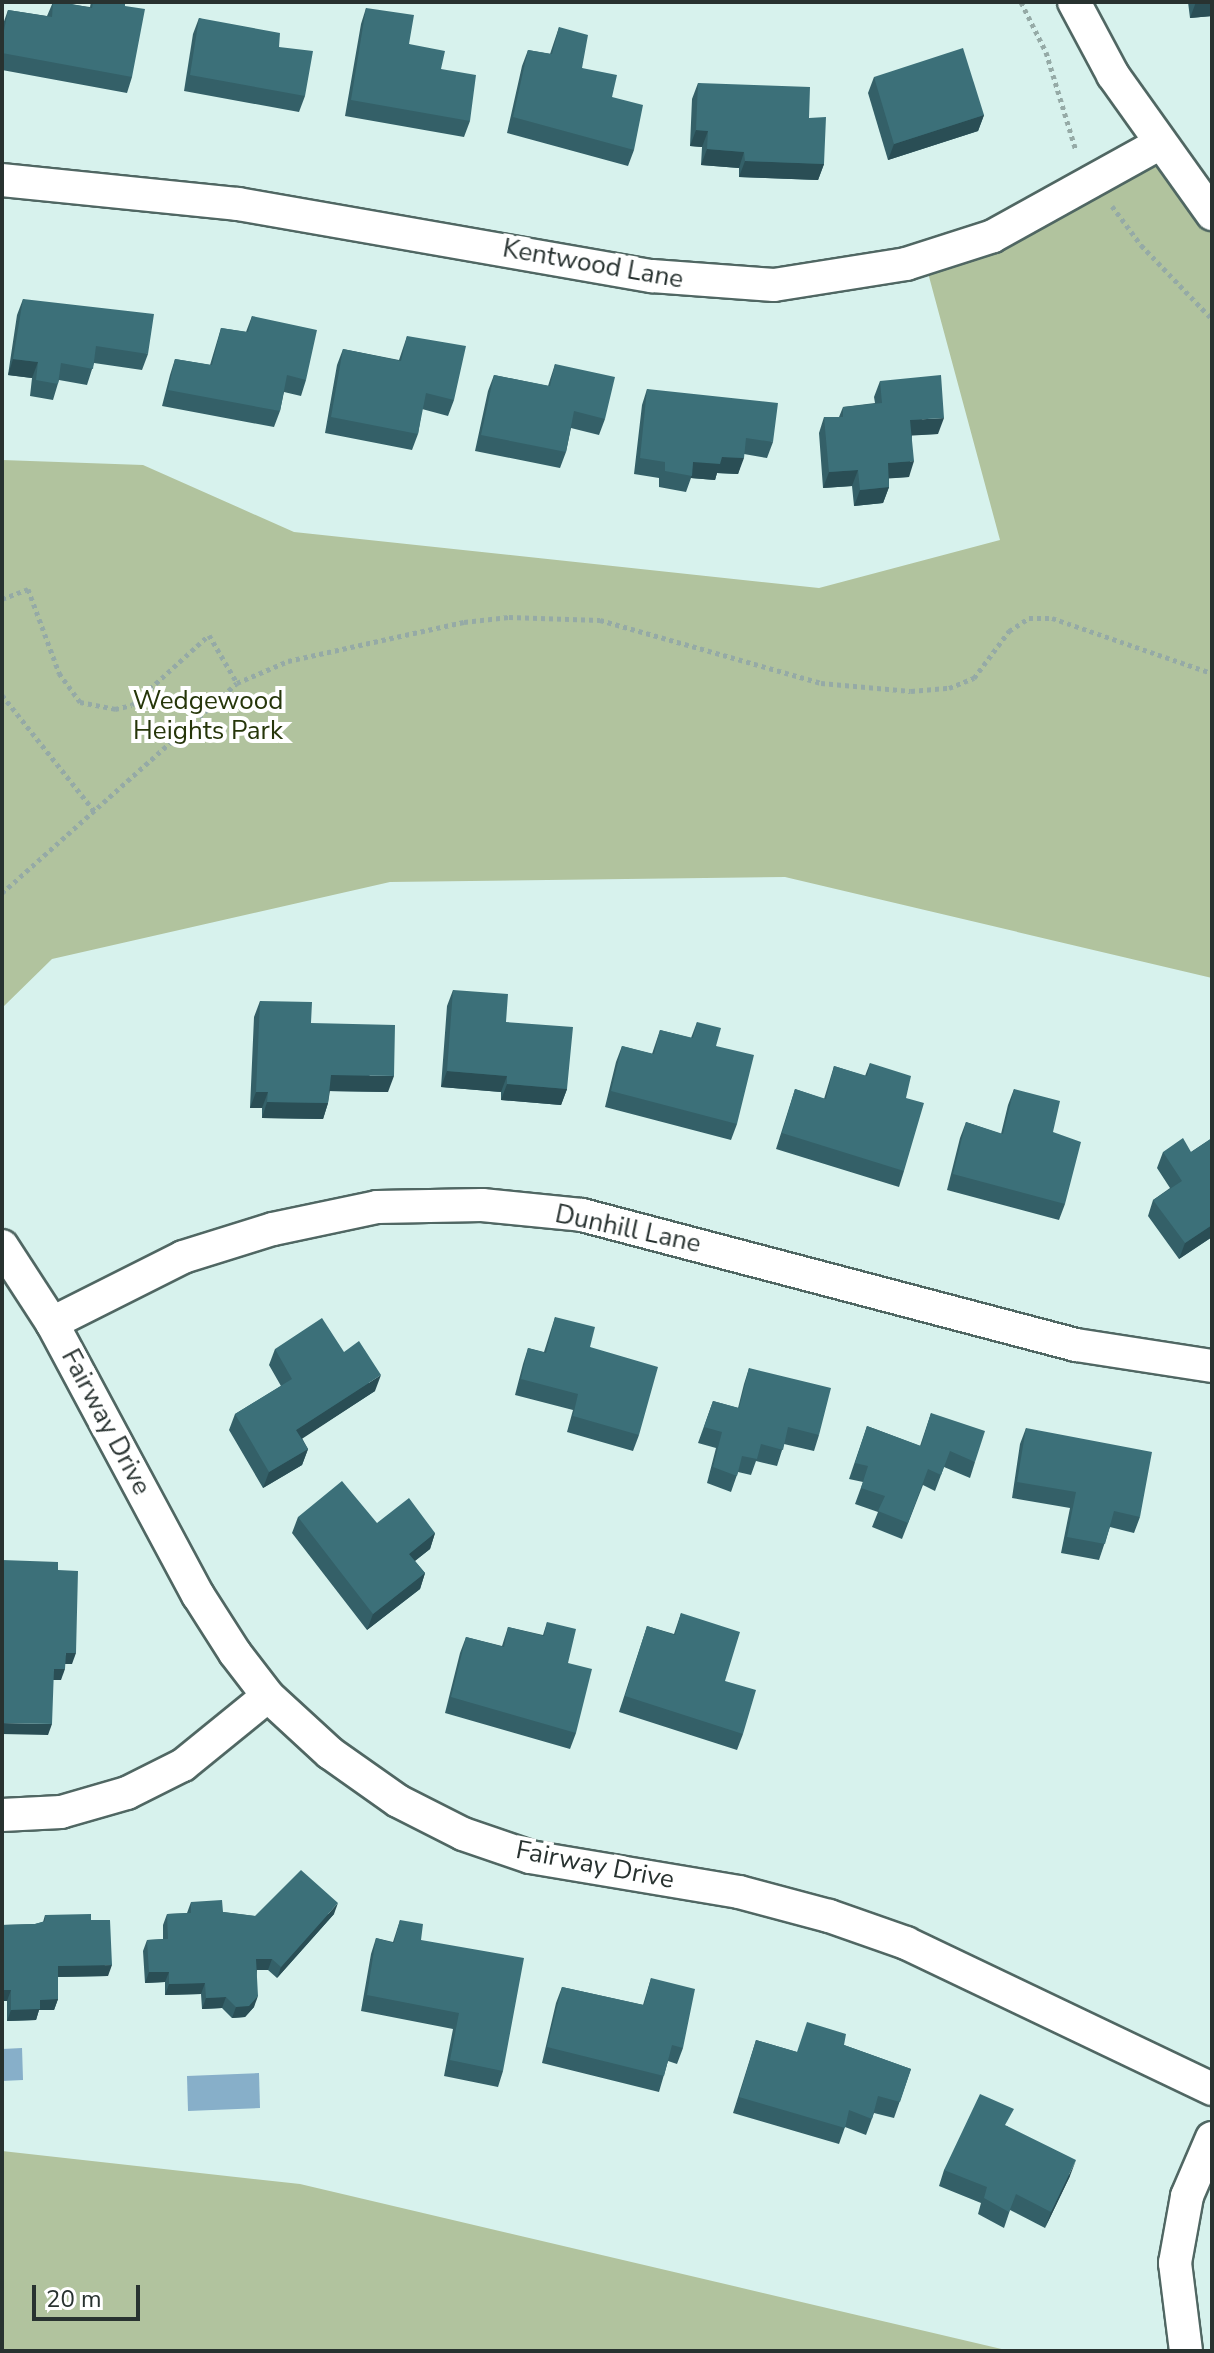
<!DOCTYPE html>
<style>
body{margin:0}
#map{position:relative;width:1214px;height:2353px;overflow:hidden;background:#d7f2ed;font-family:"Nunito Sans",sans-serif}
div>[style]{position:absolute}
.green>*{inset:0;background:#b1c39e}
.water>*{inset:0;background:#87afc9}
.path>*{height:5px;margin-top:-2.5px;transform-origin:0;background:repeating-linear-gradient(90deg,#95aaa6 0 4px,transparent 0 8px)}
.roads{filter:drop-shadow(2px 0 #506763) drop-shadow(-2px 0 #506763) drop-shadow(0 2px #506763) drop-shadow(0 -2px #506763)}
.street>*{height:32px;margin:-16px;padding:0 16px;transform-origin:16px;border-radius:16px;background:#fff}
.wall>*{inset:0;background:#346068}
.shaded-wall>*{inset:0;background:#2a4e55}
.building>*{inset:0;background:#3c7079}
span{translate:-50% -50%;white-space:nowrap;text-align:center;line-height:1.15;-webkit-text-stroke:8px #fff;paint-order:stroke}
.street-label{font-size:26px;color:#283230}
.park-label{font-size:26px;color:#26360a}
.frame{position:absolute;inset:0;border:4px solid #283230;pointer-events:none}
.scale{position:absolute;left:32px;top:2285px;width:108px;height:36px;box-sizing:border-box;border:4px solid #283230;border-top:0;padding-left:10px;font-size:24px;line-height:28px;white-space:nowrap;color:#283230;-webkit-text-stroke:6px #fff;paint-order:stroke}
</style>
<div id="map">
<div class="green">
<div style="clip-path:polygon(1159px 144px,1212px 214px,1212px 978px,785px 877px,390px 882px,52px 959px,2px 1008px,2px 460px,143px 465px,294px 532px,819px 588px,1000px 540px,924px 258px)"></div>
<div style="clip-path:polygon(2px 2151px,300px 2184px,1010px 2351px,2px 2351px)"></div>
</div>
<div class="water">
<div style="clip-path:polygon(22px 2048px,23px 2080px,2px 2081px,2px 2049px)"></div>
<div style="clip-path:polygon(259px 2073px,260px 2108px,188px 2111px,187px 2076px)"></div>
</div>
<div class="path">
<div style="left:1021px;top:2px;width:56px;rotate:63.4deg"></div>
<div style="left:1046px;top:52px;width:103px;rotate:73.1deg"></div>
<div style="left:1112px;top:206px;width:49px;rotate:53.4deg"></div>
<div style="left:1141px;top:245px;width:103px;rotate:46.2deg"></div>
<div style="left:2px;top:599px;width:28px;rotate:-21deg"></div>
<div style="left:28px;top:589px;width:90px;rotate:69.7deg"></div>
<div style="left:59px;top:673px;width:36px;rotate:54deg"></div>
<div style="left:80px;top:702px;width:36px;rotate:11deg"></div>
<div style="left:115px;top:709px;width:17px;rotate:-13deg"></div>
<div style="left:132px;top:705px;width:104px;rotate:-42.3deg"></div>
<div style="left:209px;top:635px;width:56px;rotate:59.7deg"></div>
<div style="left:2px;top:695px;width:151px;rotate:51.5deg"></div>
<div style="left:2px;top:893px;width:315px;rotate:-41.8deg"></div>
<div style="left:237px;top:683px;width:56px;rotate:-23.3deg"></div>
<div style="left:288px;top:661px;width:180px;rotate:-12.5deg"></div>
<div style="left:464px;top:622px;width:45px;rotate:-6.3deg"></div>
<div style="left:509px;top:617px;width:91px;rotate:1.9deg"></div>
<div style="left:600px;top:620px;width:230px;rotate:15.9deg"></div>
<div style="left:821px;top:683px;width:90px;rotate:5.1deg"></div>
<div style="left:911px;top:691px;width:38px;rotate:-5deg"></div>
<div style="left:949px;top:688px;width:27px;rotate:-22deg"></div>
<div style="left:974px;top:678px;width:59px;rotate:-53.3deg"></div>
<div style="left:1009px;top:631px;width:24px;rotate:-33deg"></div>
<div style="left:1029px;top:618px;width:23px"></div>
<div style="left:1052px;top:618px;width:169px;rotate:19deg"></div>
</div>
<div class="roads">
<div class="street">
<div style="left:1074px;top:2px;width:83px;rotate:61.9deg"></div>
<div style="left:1113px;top:75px;width:171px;rotate:54.5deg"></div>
<div style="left:2px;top:180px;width:237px;rotate:5.8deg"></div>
<div style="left:238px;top:204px;width:420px;rotate:9.9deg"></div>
<div style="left:652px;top:276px;width:122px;rotate:4.2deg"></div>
<div style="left:774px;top:285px;width:134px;rotate:-9deg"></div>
<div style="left:906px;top:264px;width:91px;rotate:-17.8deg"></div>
<div style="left:993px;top:236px;width:190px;rotate:-29deg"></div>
<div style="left:2px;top:1246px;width:92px;rotate:57deg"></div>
<div style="left:52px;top:1323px;width:309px;rotate:61.8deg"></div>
<div style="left:198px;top:1595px;width:69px;rotate:57.5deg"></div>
<div style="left:235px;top:1653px;width:54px;rotate:52.5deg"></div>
<div style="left:268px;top:1696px;width:84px;rotate:42.6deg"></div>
<div style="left:330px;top:1753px;width:83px;rotate:35.2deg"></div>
<div style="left:398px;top:1801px;width:73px;rotate:26.9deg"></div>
<div style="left:463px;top:1834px;width:71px;rotate:18.9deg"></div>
<div style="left:530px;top:1857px;width:212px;rotate:9.5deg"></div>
<div style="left:739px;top:1892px;width:93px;rotate:14.9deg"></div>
<div style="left:829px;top:1916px;width:82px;rotate:19.3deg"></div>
<div style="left:906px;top:1943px;width:339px;rotate:25.5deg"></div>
<div style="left:52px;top:1323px;width:147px;rotate:-26.7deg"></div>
<div style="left:183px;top:1257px;width:94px;rotate:-17.3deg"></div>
<div style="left:273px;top:1229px;width:106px;rotate:-11.9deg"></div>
<div style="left:377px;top:1207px;width:105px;rotate:-1.1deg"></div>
<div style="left:482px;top:1205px;width:100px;rotate:5.7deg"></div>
<div style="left:582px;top:1215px;width:511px;rotate:14.74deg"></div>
<div style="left:1076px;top:1345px;width:138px;rotate:8.8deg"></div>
<div style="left:2px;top:1815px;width:59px;rotate:-2.9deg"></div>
<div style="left:61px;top:1812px;width:69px;rotate:-16.1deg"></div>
<div style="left:127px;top:1793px;width:63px;rotate:-26.6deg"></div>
<div style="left:183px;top:1765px;width:109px;rotate:-39.1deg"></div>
<div style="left:1186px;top:2351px;width:89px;rotate:-97.1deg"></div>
<div style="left:1175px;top:2263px;width:68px;rotate:-79.8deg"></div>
<div style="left:1187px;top:2196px;width:63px;rotate:-66.7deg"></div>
</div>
</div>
<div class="wall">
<div style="clip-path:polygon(53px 2px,90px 7px,91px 2px,125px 2px,125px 6px,132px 77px,127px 93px,2px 70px,2px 27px,8px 10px,47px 16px)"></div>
<div style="clip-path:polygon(1188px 2px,1212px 2px,1212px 16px,1190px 18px)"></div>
<div style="clip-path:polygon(366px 8px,409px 44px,441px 69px,470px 121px,464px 137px,345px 116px,361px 24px)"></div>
<div style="clip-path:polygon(199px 18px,279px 47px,305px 96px,299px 112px,184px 91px,193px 34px)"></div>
<div style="clip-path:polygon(559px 27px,582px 68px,612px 97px,634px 150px,628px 166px,507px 133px,522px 66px,528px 50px,550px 54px)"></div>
<div style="clip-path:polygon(874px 77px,984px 115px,978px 131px,888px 160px,868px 93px)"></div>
<div style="clip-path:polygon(698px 83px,809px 118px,824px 164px,818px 180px,739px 177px,739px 168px,701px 165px,702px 147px,690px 146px,692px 99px)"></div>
<div style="clip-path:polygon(23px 299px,148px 354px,142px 370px,94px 363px,87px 385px,59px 380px,53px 400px,30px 396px,32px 378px,8px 375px,17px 315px)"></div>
<div style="clip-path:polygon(252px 316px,306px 380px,301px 396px,284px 392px,280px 411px,274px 427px,162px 406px,170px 375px,175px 359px,210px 365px,221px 328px,246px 332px)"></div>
<div style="clip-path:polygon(407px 336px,454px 400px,448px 416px,422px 409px,418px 434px,412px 450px,325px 433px,337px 365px,343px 349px,399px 360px)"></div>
<div style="clip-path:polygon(555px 364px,605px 419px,599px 435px,571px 428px,566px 452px,560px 468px,475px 451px,488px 391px,494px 375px,548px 386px)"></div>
<div style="clip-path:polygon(880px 381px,938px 434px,912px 435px,909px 477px,889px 478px,889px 487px,883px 503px,854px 506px,852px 486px,823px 488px,819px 433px,824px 417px,839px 417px,843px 407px,875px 403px,874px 397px)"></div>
<div style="clip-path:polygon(647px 389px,773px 442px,767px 458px,744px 454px,738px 474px,717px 473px,715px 480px,691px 478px,686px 492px,659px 487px,659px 478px,634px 474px,642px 405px)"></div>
<div style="clip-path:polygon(453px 990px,506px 1022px,567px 1089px,561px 1105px,501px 1100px,501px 1092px,441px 1087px,447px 1006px)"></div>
<div style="clip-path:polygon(260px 1001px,311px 1023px,388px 1092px,330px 1091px,328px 1103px,323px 1119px,262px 1118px,262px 1108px,250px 1108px,254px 1017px)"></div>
<div style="clip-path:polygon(697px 1022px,716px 1046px,737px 1124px,731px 1140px,605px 1107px,616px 1062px,622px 1046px,652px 1054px,660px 1030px,691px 1038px)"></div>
<div style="clip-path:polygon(870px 1063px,904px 1171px,899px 1187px,776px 1149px,795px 1089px,824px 1099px,834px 1066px,865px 1076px)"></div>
<div style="clip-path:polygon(1014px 1089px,1053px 1132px,1065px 1204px,1059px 1220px,947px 1190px,960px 1138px,966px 1122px,1001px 1134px,1008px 1105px)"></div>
<div style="clip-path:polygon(1212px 1138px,1212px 1237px,1179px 1259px,1148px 1216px,1153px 1200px,1170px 1188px,1157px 1168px,1163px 1152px,1191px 1152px)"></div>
<div style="clip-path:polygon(555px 1317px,590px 1347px,639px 1435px,633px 1451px,567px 1432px,573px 1410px,515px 1395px,523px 1364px,528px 1348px,544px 1352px)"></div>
<div style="clip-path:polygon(275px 1349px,344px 1352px,375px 1391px,302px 1438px,308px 1449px,302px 1465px,263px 1488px,229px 1430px,235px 1414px,281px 1386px,269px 1365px)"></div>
<div style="clip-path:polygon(749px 1368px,819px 1435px,814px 1451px,784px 1444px,777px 1466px,756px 1461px,751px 1475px,738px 1472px,731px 1492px,707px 1483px,716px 1448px,698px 1443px,713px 1401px,738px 1408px,744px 1384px)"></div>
<div style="clip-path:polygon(931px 1413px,975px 1462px,970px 1478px,944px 1467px,935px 1491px,923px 1485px,902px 1539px,872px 1527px,878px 1512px,855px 1504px,863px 1482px,849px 1479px,867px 1426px,920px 1446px)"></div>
<div style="clip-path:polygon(1026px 1428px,1140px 1517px,1134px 1533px,1110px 1527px,1099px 1560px,1061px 1553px,1070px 1508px,1012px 1498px,1020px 1444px)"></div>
<div style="clip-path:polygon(298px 1517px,377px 1523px,435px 1533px,430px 1549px,415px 1561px,425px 1573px,420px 1589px,367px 1630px,292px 1533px)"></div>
<div style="clip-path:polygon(681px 1613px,725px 1681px,743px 1734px,737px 1750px,619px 1712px,647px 1626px,674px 1634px)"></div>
<div style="clip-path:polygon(547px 1622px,568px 1663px,576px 1733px,570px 1749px,445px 1713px,460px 1653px,466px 1637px,502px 1646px,508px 1627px,543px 1635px)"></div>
<div style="clip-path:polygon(191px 1902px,223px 1912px,255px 1916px,334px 1914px,277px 1978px,268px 1970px,257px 1970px,254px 2007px,245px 2017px,232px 2018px,222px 2008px,202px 2009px,201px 1994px,165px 1995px,165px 1982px,145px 1983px,143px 1951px,147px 1940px,163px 1939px,163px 1925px,167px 1914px,187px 1913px)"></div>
<div style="clip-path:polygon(45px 1915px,91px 1920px,108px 1976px,58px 1977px,58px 1999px,54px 2010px,39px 2010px,36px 2020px,7px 2021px,7px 2001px,2px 2001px,2px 1925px,35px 1924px,43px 1922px)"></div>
<div style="clip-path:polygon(400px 1920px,421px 1940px,503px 2071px,498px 2087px,444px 2076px,453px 2029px,361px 2011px,371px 1954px,376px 1938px,393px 1942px)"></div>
<div style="clip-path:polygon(651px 1978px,683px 2048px,677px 2064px,668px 2061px,659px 2092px,542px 2063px,556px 2003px,562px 1987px,643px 2005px)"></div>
<div style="clip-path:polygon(756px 2040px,797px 2052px,844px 2045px,911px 2069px,894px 2118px,874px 2113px,866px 2135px,845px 2127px,839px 2144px,733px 2113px)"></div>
<div style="clip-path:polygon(1007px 2126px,1070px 2176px,1045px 2228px,1010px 2210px,1004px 2228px,978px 2214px,981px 2203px,939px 2186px,944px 2170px)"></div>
</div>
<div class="shaded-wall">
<div style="clip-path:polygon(1196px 2px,1212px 2px,1212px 16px,1190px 18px)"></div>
<div style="clip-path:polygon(984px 115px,978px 131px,888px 160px,894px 144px)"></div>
<div style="clip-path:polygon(696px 130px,708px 131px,702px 147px,690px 146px)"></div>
<div style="clip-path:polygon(707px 149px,744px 152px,739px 168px,701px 165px)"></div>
<div style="clip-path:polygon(745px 161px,824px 164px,818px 180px,739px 177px)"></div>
<div style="clip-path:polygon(13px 359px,38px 362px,32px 378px,8px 375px)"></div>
<div style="clip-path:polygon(944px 418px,938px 434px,905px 436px,910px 420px)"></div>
<div style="clip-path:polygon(722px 457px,744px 458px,738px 474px,717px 473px,715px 480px,691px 478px,693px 462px)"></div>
<div style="clip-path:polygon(914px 461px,909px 477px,882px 479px,888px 463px)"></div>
<div style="clip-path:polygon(858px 470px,852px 486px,823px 488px,829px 472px)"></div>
<div style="clip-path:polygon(889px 487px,883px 503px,854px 506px,860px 490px)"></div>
<div style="clip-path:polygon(447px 1071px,507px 1076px,501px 1092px,441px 1087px)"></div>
<div style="clip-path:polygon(331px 1075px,394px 1076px,388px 1092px,325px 1091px)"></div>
<div style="clip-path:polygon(507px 1084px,567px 1089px,561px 1105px,501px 1100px)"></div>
<div style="clip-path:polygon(256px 1092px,268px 1092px,262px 1108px,250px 1108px)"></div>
<div style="clip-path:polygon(267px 1102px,328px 1103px,323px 1119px,262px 1118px)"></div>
<div style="clip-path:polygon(1212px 1225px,1212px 1237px,1179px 1259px,1185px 1243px)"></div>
<div style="clip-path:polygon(381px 1375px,375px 1391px,291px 1446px,296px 1430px)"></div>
<div style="clip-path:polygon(308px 1449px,302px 1465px,263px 1488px,269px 1472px)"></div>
<div style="clip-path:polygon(435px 1533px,430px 1549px,403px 1570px,409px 1554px)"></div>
<div style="clip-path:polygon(425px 1573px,420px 1589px,367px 1630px,373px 1614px)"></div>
<div style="clip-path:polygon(66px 1653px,76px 1653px,72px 1664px,62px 1664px)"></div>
<div style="clip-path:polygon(54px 1669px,65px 1669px,61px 1680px,50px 1680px)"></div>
<div style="clip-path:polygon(2px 1723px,52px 1724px,48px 1735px,2px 1734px)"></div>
<div style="clip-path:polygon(338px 1903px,334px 1914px,277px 1978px,281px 1967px)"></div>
<div style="clip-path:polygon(256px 1959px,272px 1959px,268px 1970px,252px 1970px)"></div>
<div style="clip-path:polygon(112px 1965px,108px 1976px,54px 1977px,58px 1966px)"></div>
<div style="clip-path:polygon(149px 1972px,169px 1972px,165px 1982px,145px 1983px)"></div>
<div style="clip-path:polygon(205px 1983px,201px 1994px,165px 1995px,169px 1984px)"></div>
<div style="clip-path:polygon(2px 1990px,11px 1990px,7px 2001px,2px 2001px)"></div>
<div style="clip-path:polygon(258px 1996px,254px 2007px,245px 2017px,232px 2018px,236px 2007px)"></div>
<div style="clip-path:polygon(226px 1997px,222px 2008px,202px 2009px,206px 1998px)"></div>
<div style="clip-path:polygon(58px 1999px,54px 2010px,39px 2010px,36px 2020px,7px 2021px,11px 2010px,40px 2000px)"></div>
<div style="clip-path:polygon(1076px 2160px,1070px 2176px,1045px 2228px,1051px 2212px)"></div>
</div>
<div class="building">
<div style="clip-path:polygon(53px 2px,62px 2px,92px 8px,93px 2px,125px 2px,125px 6px,145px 9px,132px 77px,2px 53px,2px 41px,8px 10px,52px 17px)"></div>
<div style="clip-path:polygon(366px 8px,414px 15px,409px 44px,445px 51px,441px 69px,476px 75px,470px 121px,351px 100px)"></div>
<div style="clip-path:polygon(199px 18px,280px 33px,279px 47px,313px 51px,305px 96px,190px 75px)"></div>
<div style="clip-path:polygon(559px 27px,588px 35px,582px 68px,617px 75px,612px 97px,643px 105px,634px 150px,513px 117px,528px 50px,552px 54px)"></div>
<div style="clip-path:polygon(963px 48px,984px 115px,894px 144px,874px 77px)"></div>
<div style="clip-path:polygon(698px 83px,810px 87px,809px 118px,826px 117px,824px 164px,745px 161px,744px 152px,707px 149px,708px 131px,696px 130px)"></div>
<div style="clip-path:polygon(23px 299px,154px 314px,148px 354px,96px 346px,93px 369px,61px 363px,58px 384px,36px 380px,38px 362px,13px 359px)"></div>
<div style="clip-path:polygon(252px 316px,317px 330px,306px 380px,287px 375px,280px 411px,168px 390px,175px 359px,212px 365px,221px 328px,248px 332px)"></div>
<div style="clip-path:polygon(407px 336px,466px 346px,454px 400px,426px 393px,418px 434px,331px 417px,343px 349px,401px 361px)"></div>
<div style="clip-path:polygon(555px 364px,615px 377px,605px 419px,574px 411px,566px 452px,481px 435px,494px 375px,550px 386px)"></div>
<div style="clip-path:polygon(941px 375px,944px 418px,910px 420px,914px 461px,888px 463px,889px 487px,860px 490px,858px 470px,829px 472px,824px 417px,843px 417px,843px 407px,882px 403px,880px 381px)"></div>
<div style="clip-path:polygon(647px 389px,778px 403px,773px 442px,746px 438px,744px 458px,722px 457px,720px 464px,693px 462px,692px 476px,665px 471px,665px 462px,640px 458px)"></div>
<div style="clip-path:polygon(453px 990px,508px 994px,506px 1022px,573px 1027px,567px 1089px,507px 1084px,507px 1076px,447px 1071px)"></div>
<div style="clip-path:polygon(260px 1001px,312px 1002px,311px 1023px,395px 1025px,394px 1076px,331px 1075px,328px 1103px,267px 1102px,268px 1092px,256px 1092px)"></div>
<div style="clip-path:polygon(697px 1022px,721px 1028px,716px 1046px,754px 1055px,737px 1124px,611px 1091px,622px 1046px,654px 1054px,660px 1030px,693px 1038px)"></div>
<div style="clip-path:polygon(870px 1063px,911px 1076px,906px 1098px,924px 1103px,904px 1171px,782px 1133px,795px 1089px,826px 1099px,834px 1066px,867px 1076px)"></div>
<div style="clip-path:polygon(1014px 1089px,1060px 1101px,1053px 1132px,1081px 1142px,1065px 1204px,953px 1174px,966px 1122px,1003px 1134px)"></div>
<div style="clip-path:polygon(1183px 1138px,1191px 1152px,1212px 1138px,1212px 1225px,1185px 1243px,1153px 1200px,1182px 1181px,1163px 1152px)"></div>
<div style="clip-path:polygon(555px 1317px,595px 1327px,590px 1347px,658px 1367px,639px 1435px,573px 1416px,578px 1394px,521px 1379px,528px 1348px,546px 1353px)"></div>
<div style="clip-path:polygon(322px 1318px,344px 1352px,359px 1341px,381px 1375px,296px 1430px,308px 1449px,269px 1472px,235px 1414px,292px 1379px,275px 1349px)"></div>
<div style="clip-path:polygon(749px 1368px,831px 1388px,819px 1435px,788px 1427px,783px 1450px,761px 1444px,757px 1459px,742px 1456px,737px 1476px,713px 1467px,722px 1432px,704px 1427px,713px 1401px,739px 1408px)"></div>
<div style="clip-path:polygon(931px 1413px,985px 1431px,975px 1462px,950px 1451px,941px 1475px,928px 1469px,908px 1523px,878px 1511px,885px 1496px,861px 1488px,868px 1466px,855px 1463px,867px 1426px,921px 1446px)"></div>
<div style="clip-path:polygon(1026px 1428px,1152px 1452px,1140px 1517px,1114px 1511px,1105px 1544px,1067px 1537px,1076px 1492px,1017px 1482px)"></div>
<div style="clip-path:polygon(342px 1481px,377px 1523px,409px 1498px,435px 1533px,409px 1554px,425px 1573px,373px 1614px,298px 1517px)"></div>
<div style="clip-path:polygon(2px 1560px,58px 1562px,58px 1570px,78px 1571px,76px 1653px,66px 1653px,65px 1669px,54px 1669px,52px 1724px,2px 1723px)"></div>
<div style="clip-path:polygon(681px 1613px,740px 1632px,725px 1681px,756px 1690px,743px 1734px,625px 1696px,647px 1626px,675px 1635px)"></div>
<div style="clip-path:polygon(547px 1622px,576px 1629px,568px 1663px,592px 1669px,576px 1733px,451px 1697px,466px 1637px,504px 1647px,508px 1627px,544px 1636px)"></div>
<div style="clip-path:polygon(301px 1870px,338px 1903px,281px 1967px,272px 1959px,256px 1959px,258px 1996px,249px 2006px,236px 2007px,226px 1997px,206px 1998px,205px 1983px,169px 1984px,169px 1972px,149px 1972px,147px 1940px,168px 1939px,167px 1914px,191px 1913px,191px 1902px,222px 1900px,223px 1912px,255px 1916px)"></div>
<div style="clip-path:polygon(91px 1914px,91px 1920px,110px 1920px,112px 1965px,58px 1966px,58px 1999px,40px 2000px,40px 2009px,11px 2010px,11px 1990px,2px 1990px,2px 1925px,35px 1924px,45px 1921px,45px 1915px)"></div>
<div style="clip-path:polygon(400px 1920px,423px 1924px,421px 1940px,524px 1958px,503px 2071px,450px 2060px,459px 2013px,367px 1995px,376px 1938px,394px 1943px)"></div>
<div style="clip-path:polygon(651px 1978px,695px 1989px,683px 2048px,672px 2045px,664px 2076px,547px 2047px,562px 1987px,644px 2005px)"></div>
<div style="clip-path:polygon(807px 2022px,846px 2034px,844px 2045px,911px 2069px,900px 2102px,878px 2096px,872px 2119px,849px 2110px,845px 2128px,739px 2097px,756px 2040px,797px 2052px)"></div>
<div style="clip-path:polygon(980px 2094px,1014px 2109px,1005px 2125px,1076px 2160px,1051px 2212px,1016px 2194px,1009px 2212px,984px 2198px,987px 2187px,944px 2170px)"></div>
</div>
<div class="street-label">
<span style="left:593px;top:264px;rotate:10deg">Kentwood Lane</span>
<span style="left:628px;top:1229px;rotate:12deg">Dunhill Lane</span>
<span style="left:106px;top:1422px;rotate:62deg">Fairway Drive</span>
<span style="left:595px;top:1865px;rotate:11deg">Fairway Drive</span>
</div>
<div class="park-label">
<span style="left:208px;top:716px">Wedgewood<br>Heights Park</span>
</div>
<div class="frame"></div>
<div class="scale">20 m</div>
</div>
